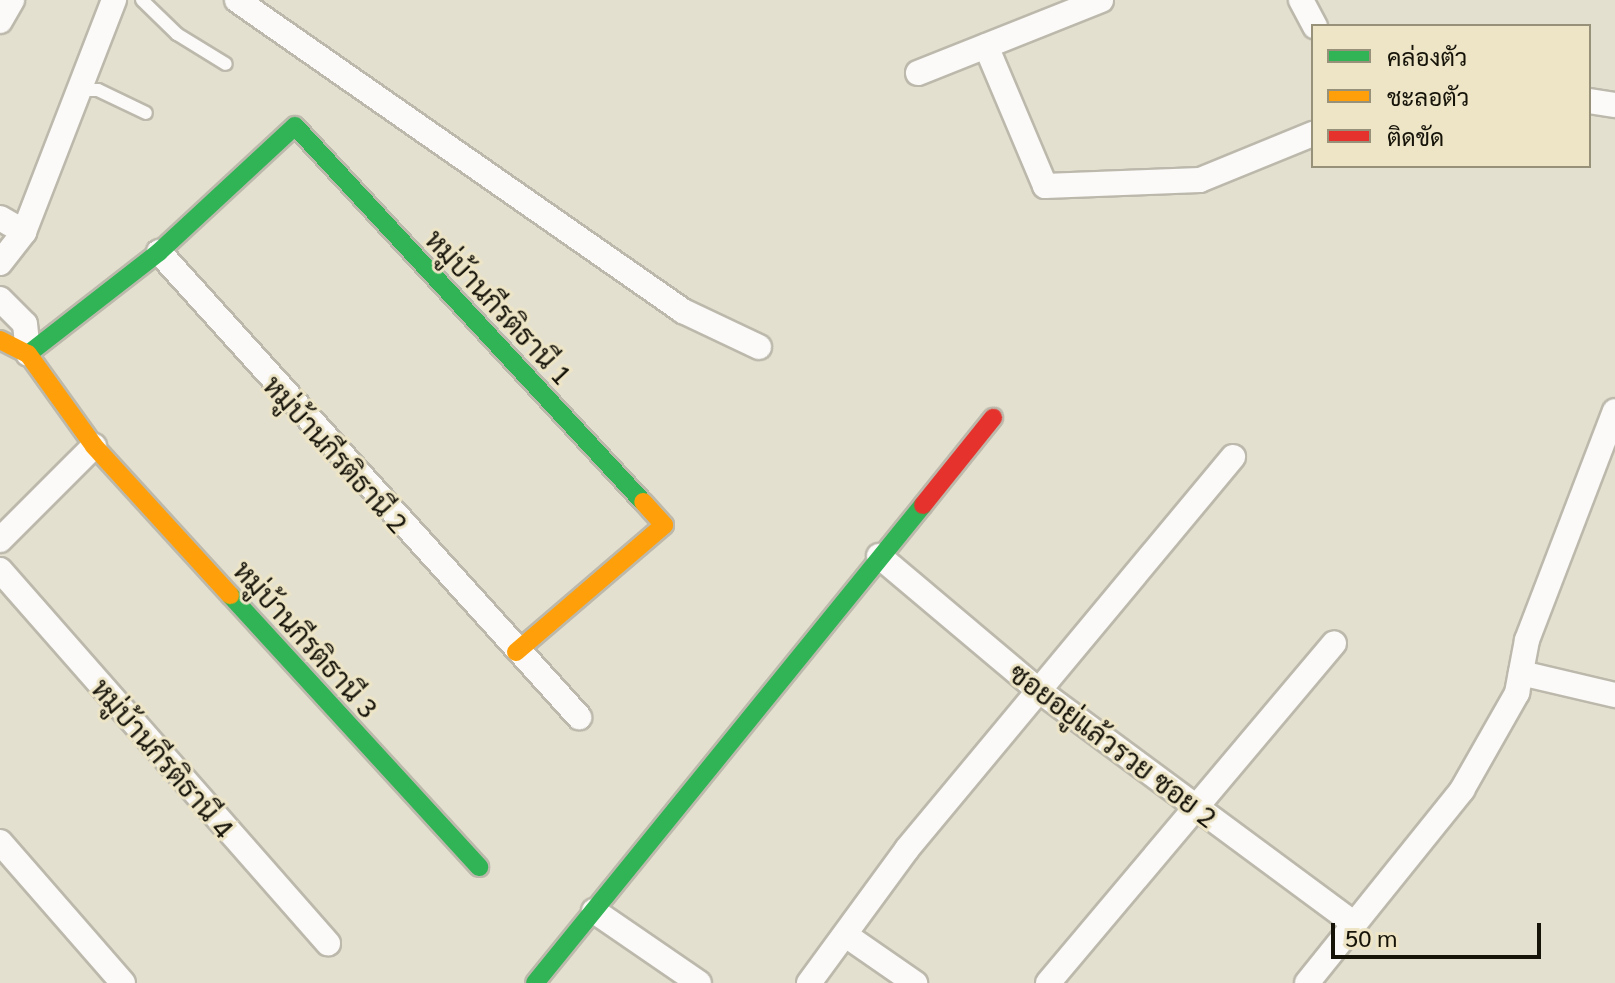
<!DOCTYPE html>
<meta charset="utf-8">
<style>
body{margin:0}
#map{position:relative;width:1615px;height:983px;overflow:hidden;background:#e4e0cf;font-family:Georgia,Sarabun,serif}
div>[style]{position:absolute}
.roads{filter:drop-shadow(2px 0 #bcb9ac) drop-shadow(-2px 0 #bcb9ac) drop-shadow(0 2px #bcb9ac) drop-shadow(0 -2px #bcb9ac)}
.lane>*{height:12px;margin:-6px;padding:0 6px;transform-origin:6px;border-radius:6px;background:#fbfaf8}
.street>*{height:24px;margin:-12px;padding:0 12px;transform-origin:12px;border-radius:12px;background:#fbfaf8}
.fast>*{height:18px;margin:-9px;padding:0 9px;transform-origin:9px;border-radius:9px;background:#30b455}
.slow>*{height:18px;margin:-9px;padding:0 9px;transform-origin:9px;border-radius:9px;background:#ff9f0a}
.jam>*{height:18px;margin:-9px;padding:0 9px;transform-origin:9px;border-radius:9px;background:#e5322d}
span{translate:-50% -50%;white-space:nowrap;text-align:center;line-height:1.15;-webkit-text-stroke:6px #ede5c6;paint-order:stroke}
.street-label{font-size:28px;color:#161309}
.legend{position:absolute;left:1311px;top:24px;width:280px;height:144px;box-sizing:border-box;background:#ede5c6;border:2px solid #97917a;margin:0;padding:10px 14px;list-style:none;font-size:24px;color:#161309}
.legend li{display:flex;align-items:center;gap:16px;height:40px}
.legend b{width:40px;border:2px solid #97917a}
.scale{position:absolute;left:1331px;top:923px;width:210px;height:36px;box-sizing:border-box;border:4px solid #161309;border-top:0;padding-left:10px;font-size:24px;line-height:28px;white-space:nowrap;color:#161309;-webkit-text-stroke:6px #ede5c6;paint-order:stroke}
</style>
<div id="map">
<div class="roads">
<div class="lane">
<div style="left:142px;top:0;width:49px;rotate:44.2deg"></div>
<div style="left:177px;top:34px;width:57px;rotate:31.5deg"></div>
<div style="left:79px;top:90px;width:19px"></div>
<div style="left:98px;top:90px;width:53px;rotate:25.6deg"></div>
</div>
<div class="street">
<div style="left:237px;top:0;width:544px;rotate:34.89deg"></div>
<div style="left:683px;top:311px;width:84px;rotate:25.3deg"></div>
<div style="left:1301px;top:0;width:30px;rotate:62deg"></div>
<div style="left:0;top:21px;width:24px;rotate:-60deg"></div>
<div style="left:986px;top:46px;width:152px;rotate:67.1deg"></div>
<div style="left:1045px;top:186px;width:155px;rotate:-2.2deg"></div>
<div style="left:1200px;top:180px;width:122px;rotate:-22.2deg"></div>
<div style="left:918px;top:73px;width:197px;rotate:-21.7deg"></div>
<div style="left:1589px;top:101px;width:26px;rotate:9deg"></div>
<div style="left:0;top:218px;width:28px;rotate:30deg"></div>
<div style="left:159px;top:252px;width:627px;rotate:47.91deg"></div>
<div style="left:0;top:263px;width:39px;rotate:-52deg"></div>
<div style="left:24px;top:232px;width:249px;rotate:-68.8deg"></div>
<div style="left:0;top:299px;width:35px;rotate:45deg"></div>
<div style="left:25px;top:324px;width:30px;rotate:84deg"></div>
<div style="left:0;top:540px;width:133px;rotate:-45deg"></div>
<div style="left:879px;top:556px;width:207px;rotate:40.1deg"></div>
<div style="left:1037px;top:689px;width:395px;rotate:36.5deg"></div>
<div style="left:0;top:570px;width:497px;rotate:48.7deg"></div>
<div style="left:1521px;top:673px;width:97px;rotate:13.2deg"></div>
<div style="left:0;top:842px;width:187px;rotate:48.9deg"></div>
<div style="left:594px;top:911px;width:127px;rotate:34.4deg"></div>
<div style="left:847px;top:936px;width:83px;rotate:34.7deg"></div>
<div style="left:809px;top:983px;width:166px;rotate:-53.8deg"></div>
<div style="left:907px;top:849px;width:510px;rotate:-50.25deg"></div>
<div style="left:1048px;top:983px;width:444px;rotate:-49.9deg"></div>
<div style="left:1307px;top:983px;width:248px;rotate:-51.2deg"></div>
<div style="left:1462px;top:790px;width:112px;rotate:-60.4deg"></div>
<div style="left:1517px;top:693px;width:54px;rotate:-79.3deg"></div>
<div style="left:1527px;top:640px;width:245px;rotate:-69deg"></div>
</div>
<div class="fast">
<div style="left:28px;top:354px;width:166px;rotate:-37.9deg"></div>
<div style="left:159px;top:252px;width:185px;rotate:-42.8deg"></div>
<div style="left:295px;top:126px;width:512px;rotate:47.21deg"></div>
<div style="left:230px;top:595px;width:369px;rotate:47.5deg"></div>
<div style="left:535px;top:983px;width:616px;rotate:-50.93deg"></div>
</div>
<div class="slow">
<div style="left:0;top:340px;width:31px;rotate:27deg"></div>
<div style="left:28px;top:354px;width:113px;rotate:54.3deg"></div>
<div style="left:94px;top:446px;width:202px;rotate:47.6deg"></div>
<div style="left:516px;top:652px;width:195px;rotate:-40.6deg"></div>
<div style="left:664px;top:525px;width:31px;rotate:-132deg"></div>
</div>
<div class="jam">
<div style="left:923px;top:505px;width:112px;rotate:-51.2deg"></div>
</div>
</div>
<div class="street-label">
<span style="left:500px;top:306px;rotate:47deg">หมู่บ้านกีรติธานี 1</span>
<span style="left:337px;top:453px;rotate:48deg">หมู่บ้านกีรติธานี 2</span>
<span style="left:307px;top:638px;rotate:48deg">หมู่บ้านกีรติธานี 3</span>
<span style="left:1114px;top:744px;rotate:37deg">ซอยอยู่แล้วรวย ซอย 2</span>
<span style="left:164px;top:757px;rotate:49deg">หมู่บ้านกีรติธานี 4</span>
</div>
<ul class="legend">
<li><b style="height:10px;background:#30b455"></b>คล่องตัว</li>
<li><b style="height:10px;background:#ff9f0a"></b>ชะลอตัว</li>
<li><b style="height:10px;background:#e5322d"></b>ติดขัด</li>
</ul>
<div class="scale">50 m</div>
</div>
